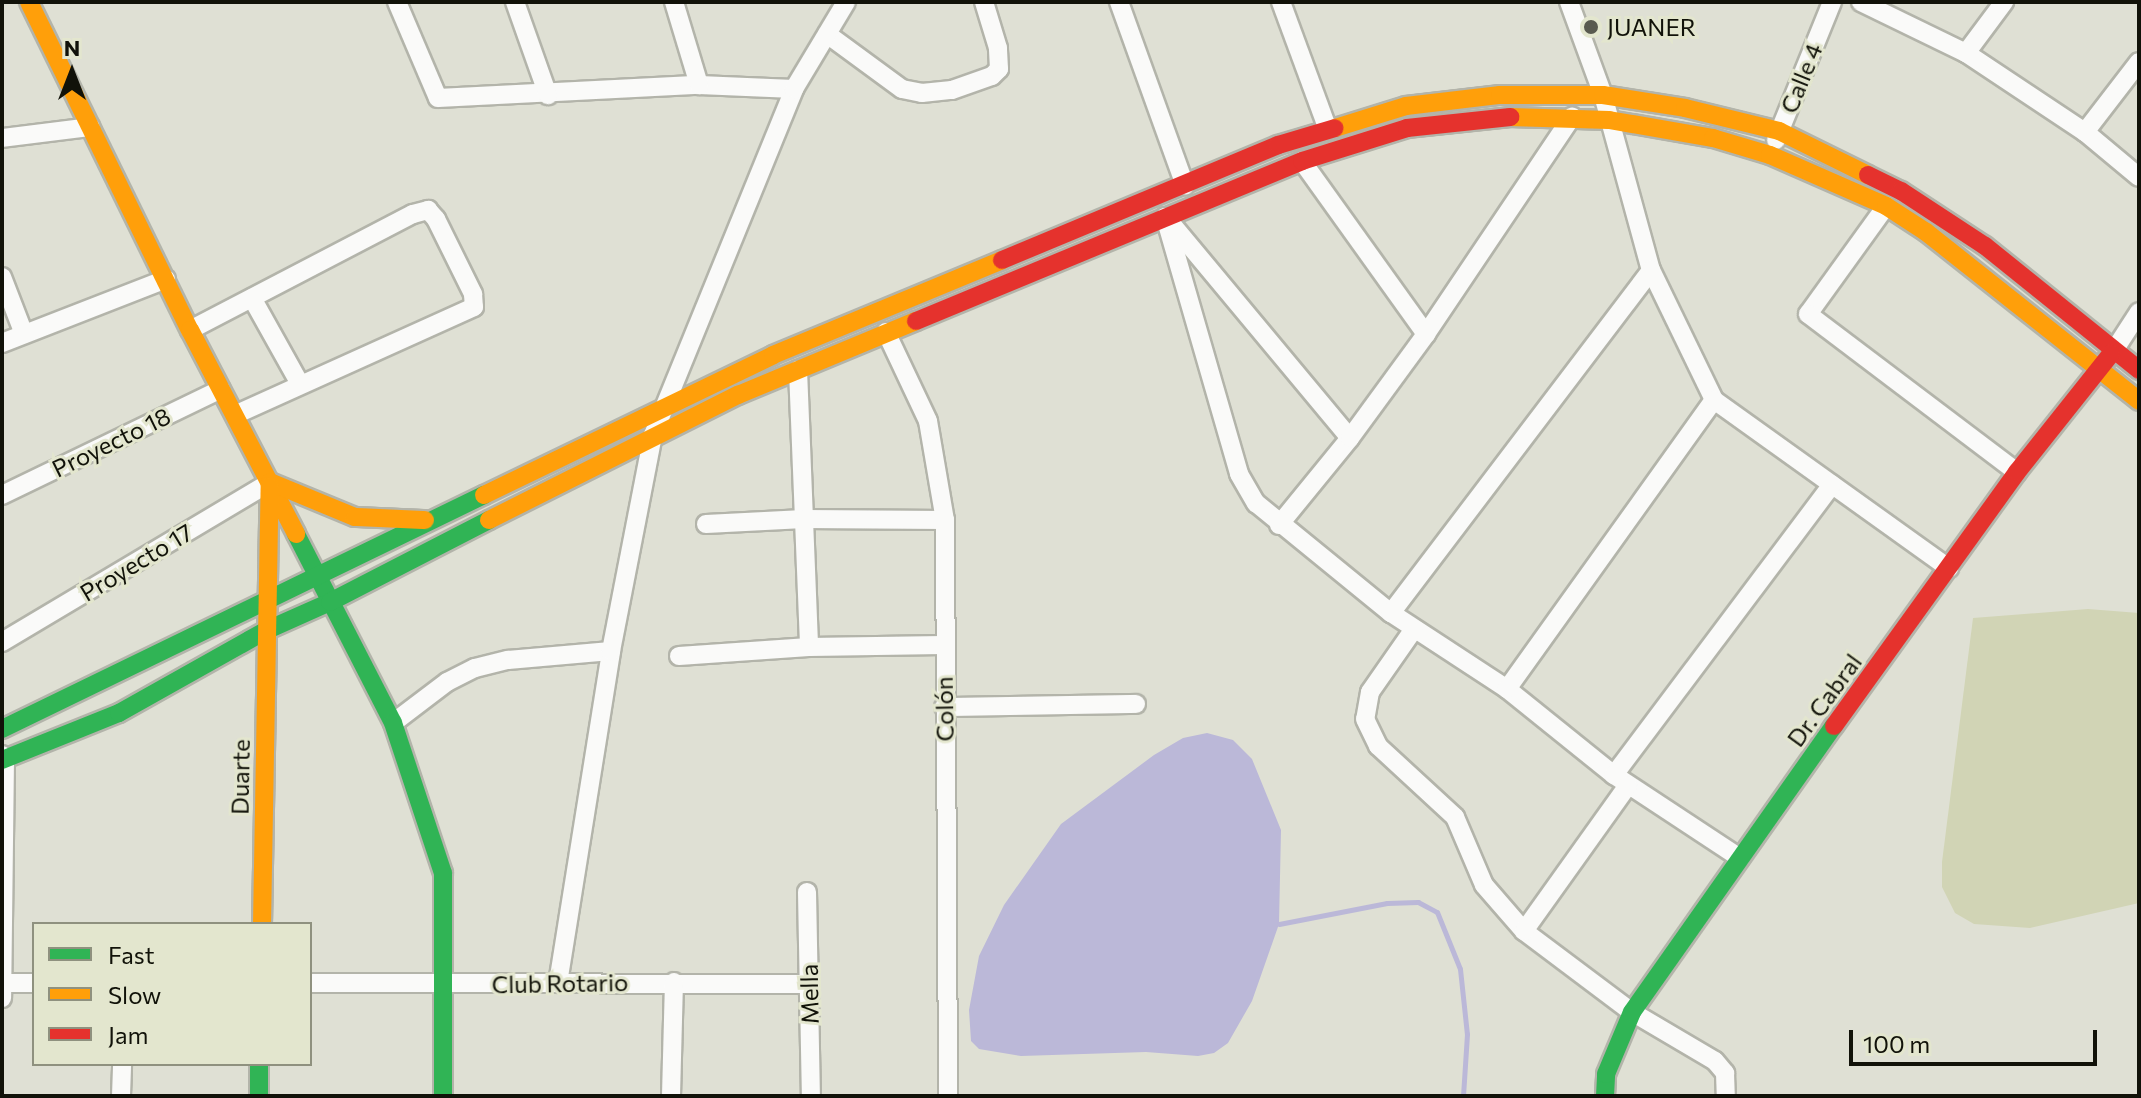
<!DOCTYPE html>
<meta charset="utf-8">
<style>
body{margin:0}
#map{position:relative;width:2141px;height:1098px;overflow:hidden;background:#dfe0d4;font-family:Commissioner,sans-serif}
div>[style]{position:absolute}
.green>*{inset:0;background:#d1d4b5}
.water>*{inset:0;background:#bbb8d8}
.stream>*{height:5px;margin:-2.5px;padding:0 2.5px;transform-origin:2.5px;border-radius:2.5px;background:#bbb8d8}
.roads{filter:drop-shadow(2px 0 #b3b4aa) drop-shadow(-2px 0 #b3b4aa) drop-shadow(0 2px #b3b4aa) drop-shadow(0 -2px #b3b4aa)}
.street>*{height:18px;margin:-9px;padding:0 9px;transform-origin:9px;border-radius:9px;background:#fafaf9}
.fast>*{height:18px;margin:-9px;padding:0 9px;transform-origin:9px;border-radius:9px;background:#30b455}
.slow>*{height:18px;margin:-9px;padding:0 9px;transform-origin:9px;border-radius:9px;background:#ff9f0a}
.jam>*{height:18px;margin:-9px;padding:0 9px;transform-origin:9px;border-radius:9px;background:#e5322d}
.dots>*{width:22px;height:22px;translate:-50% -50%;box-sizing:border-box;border:4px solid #e3e6ce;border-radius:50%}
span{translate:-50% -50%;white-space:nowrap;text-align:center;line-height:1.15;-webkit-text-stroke:6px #e3e6ce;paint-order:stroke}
.poi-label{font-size:24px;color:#111209}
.left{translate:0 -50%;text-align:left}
.street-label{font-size:24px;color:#111209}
.frame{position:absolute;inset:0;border:4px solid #111209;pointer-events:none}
.legend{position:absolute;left:32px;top:922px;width:280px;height:144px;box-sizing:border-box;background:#e3e6ce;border:2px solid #8f917f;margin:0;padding:10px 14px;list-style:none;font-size:24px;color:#111209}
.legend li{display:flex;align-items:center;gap:16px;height:40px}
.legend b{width:40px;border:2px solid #8f917f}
.north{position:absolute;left:32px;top:32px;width:80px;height:80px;-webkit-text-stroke:6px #e3e6ce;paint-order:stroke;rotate:0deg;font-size:22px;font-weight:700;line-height:32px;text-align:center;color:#111209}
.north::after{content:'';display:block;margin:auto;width:28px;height:36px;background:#111209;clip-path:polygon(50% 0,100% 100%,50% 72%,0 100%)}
.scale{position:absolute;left:1849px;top:1030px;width:248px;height:36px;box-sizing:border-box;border:4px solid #111209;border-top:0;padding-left:10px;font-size:24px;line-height:28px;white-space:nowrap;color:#111209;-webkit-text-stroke:6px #e3e6ce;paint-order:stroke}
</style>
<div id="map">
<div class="green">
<div style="clip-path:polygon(2088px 609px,2139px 613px,2139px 903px,2030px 928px,1974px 924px,1955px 913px,1942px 887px,1942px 862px,1973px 618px)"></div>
</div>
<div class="water">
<div style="clip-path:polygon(1207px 733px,1233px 740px,1252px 759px,1281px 830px,1279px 924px,1252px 1001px,1228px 1043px,1214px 1053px,1198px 1056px,1146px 1052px,1021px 1056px,979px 1049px,971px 1041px,969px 1010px,979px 956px,1004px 905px,1061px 824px,1154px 755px,1183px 738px)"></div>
</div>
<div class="stream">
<div style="left:1279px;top:924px;width:110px;rotate:-11deg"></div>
<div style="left:1387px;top:903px;width:31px;rotate:-2deg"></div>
<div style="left:1418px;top:902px;width:21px;rotate:28deg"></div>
<div style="left:1437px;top:912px;width:61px;rotate:68deg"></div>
<div style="left:1460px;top:969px;width:65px;rotate:83.9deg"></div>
<div style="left:1467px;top:1034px;width:62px;rotate:93.7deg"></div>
</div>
<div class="roads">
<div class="street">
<div style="left:397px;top:2px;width:104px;rotate:66.9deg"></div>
<div style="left:438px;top:98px;width:261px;rotate:-2.9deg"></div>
<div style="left:699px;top:85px;width:95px;rotate:2.4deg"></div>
<div style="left:515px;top:2px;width:99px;rotate:70.5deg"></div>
<div style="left:674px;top:2px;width:87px;rotate:73.2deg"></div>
<div style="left:1119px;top:2px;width:195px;rotate:70.2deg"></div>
<div style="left:1281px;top:2px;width:133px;rotate:69.8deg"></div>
<div style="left:1569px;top:2px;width:99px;rotate:69.9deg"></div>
<div style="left:1603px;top:95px;width:181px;rotate:74.7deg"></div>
<div style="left:1651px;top:270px;width:144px;rotate:64.1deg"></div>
<div style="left:1714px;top:400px;width:289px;rotate:35.6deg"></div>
<div style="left:1861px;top:2px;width:117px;rotate:25.9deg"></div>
<div style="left:1966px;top:53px;width:143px;rotate:33.6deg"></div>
<div style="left:2085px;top:132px;width:70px;rotate:39.8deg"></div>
<div style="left:827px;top:34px;width:93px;rotate:36.3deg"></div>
<div style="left:902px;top:89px;width:20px;rotate:11deg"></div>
<div style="left:922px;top:93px;width:30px;rotate:-6deg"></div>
<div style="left:952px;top:90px;width:42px;rotate:-19.3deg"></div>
<div style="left:992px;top:76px;width:10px;rotate:-45deg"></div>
<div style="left:999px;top:69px;width:21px;rotate:-93deg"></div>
<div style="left:998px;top:48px;width:48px;rotate:-106.9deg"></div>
<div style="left:1966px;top:53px;width:64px;rotate:-53.3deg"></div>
<div style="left:2085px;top:132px;width:88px;rotate:-52.4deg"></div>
<div style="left:2px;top:138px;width:89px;rotate:-7.1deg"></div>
<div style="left:1776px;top:140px;width:149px;rotate:-67.9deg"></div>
<div style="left:1302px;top:161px;width:213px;rotate:54.4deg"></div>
<div style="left:1886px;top:206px;width:133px;rotate:125.8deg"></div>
<div style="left:1808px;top:314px;width:262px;rotate:37.1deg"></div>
<div style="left:1165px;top:217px;width:267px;rotate:73.9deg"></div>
<div style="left:1239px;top:474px;width:34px;rotate:60deg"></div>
<div style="left:1256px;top:503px;width:174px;rotate:39.2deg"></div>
<div style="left:1391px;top:613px;width:139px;rotate:33.2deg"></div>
<div style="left:1507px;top:689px;width:137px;rotate:38.8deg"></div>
<div style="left:1614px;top:775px;width:151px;rotate:33.4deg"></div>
<div style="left:1170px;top:222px;width:281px;rotate:50.2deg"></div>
<div style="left:2px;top:277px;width:61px;rotate:68.9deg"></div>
<div style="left:252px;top:298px;width:98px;rotate:60.8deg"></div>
<div style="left:190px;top:330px;width:251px;rotate:-27.5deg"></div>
<div style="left:413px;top:214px;width:16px;rotate:-15deg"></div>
<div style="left:428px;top:210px;width:12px;rotate:48deg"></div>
<div style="left:436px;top:219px;width:84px;rotate:63.7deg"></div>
<div style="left:473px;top:294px;width:13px;rotate:86deg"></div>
<div style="left:474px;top:307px;width:262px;rotate:155.7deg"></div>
<div style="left:886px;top:332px;width:98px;rotate:64.7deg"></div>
<div style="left:928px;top:421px;width:100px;rotate:80.3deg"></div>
<div style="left:945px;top:520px;width:576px;rotate:89.7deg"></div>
<div style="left:2px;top:343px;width:176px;rotate:-21.3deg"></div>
<div style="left:2115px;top:349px;width:44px;rotate:-57deg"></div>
<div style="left:798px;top:370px;width:277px;rotate:87.7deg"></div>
<div style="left:2px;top:495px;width:243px;rotate:-25.8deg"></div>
<div style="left:706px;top:524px;width:98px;rotate:-2.9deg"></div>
<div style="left:804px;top:519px;width:141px;rotate:0.4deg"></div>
<div style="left:1279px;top:525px;width:112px;rotate:-50.8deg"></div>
<div style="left:1350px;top:438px;width:129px;rotate:-53.8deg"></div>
<div style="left:1426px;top:334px;width:262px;rotate:-56.1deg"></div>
<div style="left:1391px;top:613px;width:430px;rotate:-52.8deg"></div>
<div style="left:1414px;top:629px;width:77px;rotate:124.9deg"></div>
<div style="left:1370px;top:692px;width:27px;rotate:100deg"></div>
<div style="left:1365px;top:719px;width:30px;rotate:64deg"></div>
<div style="left:1378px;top:746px;width:105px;rotate:42.7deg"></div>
<div style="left:1455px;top:817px;width:74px;rotate:66.9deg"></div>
<div style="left:1484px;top:885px;width:61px;rotate:49deg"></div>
<div style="left:1524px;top:931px;width:135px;rotate:36.9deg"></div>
<div style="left:1632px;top:1012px;width:96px;rotate:30.6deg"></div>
<div style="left:1715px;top:1061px;width:16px;rotate:50deg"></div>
<div style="left:1725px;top:1073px;width:23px;rotate:88deg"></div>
<div style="left:2px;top:642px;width:312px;rotate:-30.8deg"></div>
<div style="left:679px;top:656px;width:130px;rotate:-4deg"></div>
<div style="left:809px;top:647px;width:134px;rotate:-0.9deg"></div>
<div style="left:1507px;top:689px;width:355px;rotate:-54.4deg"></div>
<div style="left:944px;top:707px;width:192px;rotate:-0.9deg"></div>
<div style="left:393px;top:723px;width:68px;rotate:-37.2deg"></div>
<div style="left:447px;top:682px;width:31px;rotate:-27deg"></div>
<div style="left:475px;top:668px;width:34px;rotate:-14deg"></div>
<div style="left:508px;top:660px;width:103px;rotate:-5deg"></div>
<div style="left:2px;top:755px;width:5px;rotate:53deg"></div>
<div style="left:5px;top:759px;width:239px;rotate:90.7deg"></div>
<div style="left:1614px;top:775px;width:363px;rotate:-53.1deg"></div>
<div style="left:807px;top:892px;width:204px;rotate:88.9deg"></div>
<div style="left:1524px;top:931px;width:179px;rotate:-54.5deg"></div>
<div style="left:2px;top:983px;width:32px"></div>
<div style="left:310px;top:983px;width:499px;rotate:0.1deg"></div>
<div style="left:558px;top:983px;width:336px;rotate:-80.9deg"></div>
<div style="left:611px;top:651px;width:220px;rotate:-79deg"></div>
<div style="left:653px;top:435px;width:374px;rotate:-67.8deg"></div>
<div style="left:794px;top:89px;width:101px;rotate:-59.1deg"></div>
<div style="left:121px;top:1096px;width:32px;rotate:-88deg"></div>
<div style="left:671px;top:1096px;width:114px;rotate:-88.5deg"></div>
</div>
<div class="fast">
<div style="left:296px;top:534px;width:212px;rotate:62.8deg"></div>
<div style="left:393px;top:723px;width:158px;rotate:71.6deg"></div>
<div style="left:443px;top:873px;width:223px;rotate:90deg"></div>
<div style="left:2px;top:729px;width:536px;rotate:-25.9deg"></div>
<div style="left:2px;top:760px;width:126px;rotate:-21.9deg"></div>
<div style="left:119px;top:713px;width:167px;rotate:-29.3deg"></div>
<div style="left:265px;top:631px;width:71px;rotate:-24deg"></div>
<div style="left:330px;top:602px;width:179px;rotate:-27.3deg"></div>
<div style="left:259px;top:1064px;width:32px;rotate:90deg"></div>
<div style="left:1605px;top:1096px;width:22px;rotate:-87deg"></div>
<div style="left:1606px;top:1074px;width:67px;rotate:-67.2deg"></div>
<div style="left:1632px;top:1012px;width:350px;rotate:-54.8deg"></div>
</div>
<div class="slow">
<div style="left:29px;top:2px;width:365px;rotate:63.9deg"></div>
<div style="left:190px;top:330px;width:230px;rotate:62.5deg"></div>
<div style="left:1510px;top:117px;width:99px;rotate:1.7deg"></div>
<div style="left:1609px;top:120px;width:106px;rotate:9.8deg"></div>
<div style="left:1713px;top:138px;width:59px;rotate:16.6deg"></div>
<div style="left:1770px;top:155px;width:127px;rotate:23.7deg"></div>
<div style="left:1886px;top:206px;width:48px;rotate:33deg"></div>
<div style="left:1926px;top:232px;width:272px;rotate:38.4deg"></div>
<div style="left:1335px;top:128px;width:74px;rotate:-17.2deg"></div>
<div style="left:1406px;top:106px;width:95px;rotate:-6.7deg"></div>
<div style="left:1500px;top:95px;width:103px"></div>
<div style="left:1603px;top:95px;width:83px;rotate:9deg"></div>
<div style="left:1685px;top:108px;width:97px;rotate:13.7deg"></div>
<div style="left:1779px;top:131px;width:99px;rotate:26.3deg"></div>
<div style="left:270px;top:482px;width:92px;rotate:22.4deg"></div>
<div style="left:355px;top:517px;width:70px;rotate:2.5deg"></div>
<div style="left:484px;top:495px;width:321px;rotate:-25.8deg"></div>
<div style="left:773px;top:355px;width:248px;rotate:-22.5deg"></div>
<div style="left:489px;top:520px;width:279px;rotate:-26.7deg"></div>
<div style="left:738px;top:395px;width:193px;rotate:-22.6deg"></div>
<div style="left:262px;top:924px;width:438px;rotate:-89deg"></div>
</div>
<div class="jam">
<div style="left:1868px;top:175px;width:37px;rotate:26deg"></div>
<div style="left:1901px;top:191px;width:100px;rotate:33.2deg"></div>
<div style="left:1985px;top:246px;width:198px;rotate:38.8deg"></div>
<div style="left:1002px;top:260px;width:299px;rotate:-22.6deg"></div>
<div style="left:1278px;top:145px;width:59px;rotate:-16.6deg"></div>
<div style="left:916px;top:321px;width:418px;rotate:-22.5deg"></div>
<div style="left:1302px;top:161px;width:110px;rotate:-17.4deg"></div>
<div style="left:1407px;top:128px;width:104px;rotate:-6.1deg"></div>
<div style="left:1834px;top:726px;width:313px;rotate:-54.2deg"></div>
<div style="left:2017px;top:472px;width:151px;rotate:-51.5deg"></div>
</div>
</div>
<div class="dots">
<div style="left:1591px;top:27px;background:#595a50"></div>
</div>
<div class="poi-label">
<span class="left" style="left:1607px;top:27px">JUANER</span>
</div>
<div class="street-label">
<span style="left:1801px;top:78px;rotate:-68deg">Calle 4</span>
<span style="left:111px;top:442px;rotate:-26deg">Proyecto 18</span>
<span style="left:136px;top:562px;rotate:-31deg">Proyecto 17</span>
<span style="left:1824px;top:700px;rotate:-54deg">Dr. Cabral</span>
<span style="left:944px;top:709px;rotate:-91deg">Colón</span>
<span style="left:240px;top:777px;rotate:-89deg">Duarte</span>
<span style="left:560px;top:983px;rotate:-1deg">Club Rotario</span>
<span style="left:809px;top:994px;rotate:-91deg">Mella</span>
</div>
<div class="frame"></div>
<ul class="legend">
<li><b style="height:10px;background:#30b455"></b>Fast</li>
<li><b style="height:10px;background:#ff9f0a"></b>Slow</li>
<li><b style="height:10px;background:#e5322d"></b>Jam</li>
</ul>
<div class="north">N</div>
<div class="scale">100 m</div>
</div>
